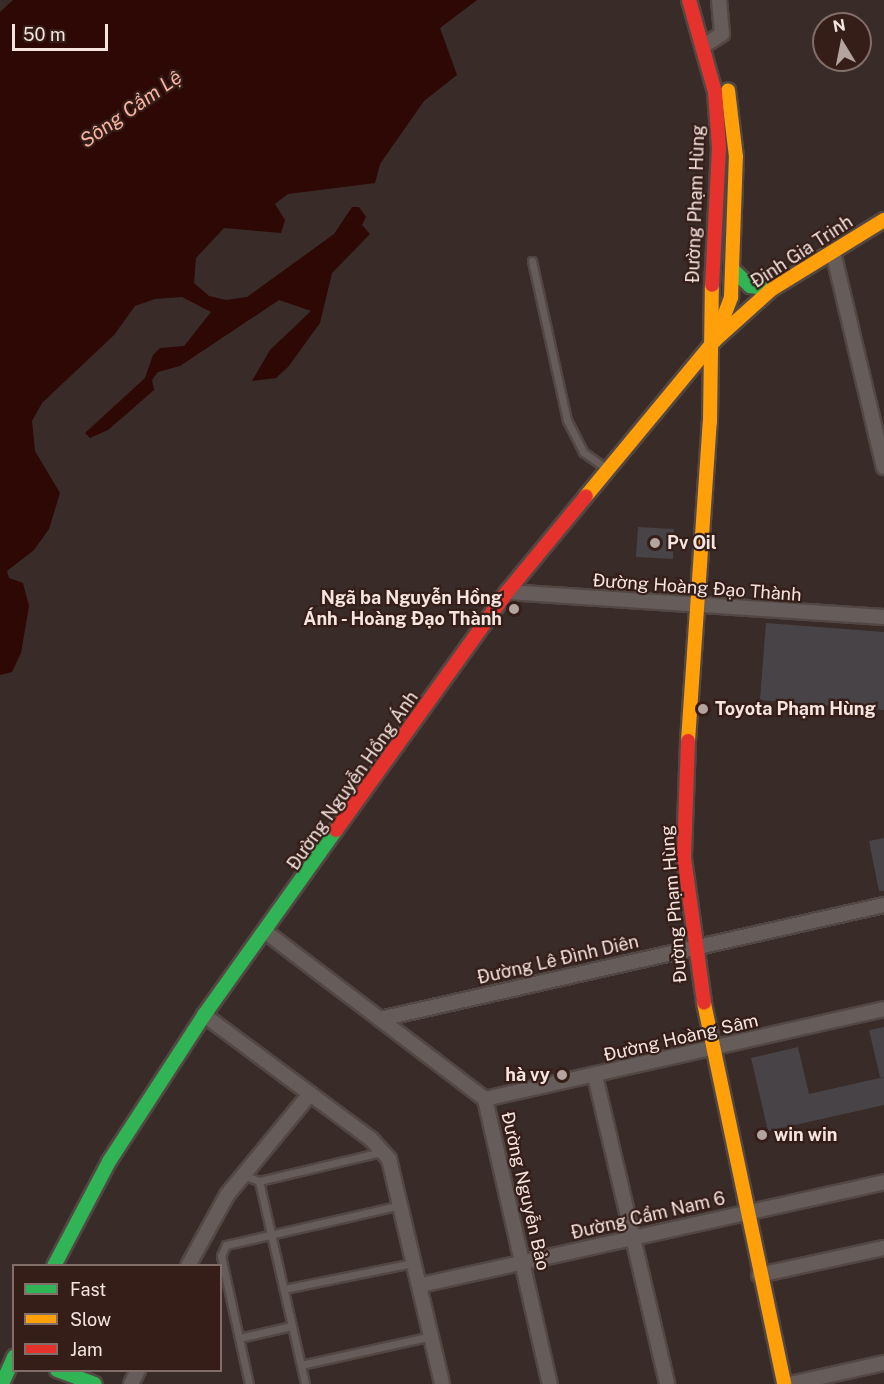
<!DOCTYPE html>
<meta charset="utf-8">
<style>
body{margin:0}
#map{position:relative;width:884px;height:1384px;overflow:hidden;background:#392b28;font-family:"Public Sans",sans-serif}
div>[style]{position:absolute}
.water>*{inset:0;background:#2d0805}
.building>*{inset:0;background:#484346}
.roads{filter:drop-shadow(2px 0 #534743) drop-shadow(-2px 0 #534743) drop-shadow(0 2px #534743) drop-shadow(0 -2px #534743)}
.lane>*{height:7px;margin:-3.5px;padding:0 3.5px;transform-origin:3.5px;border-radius:3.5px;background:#665c59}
.street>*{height:14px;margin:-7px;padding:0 7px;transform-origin:7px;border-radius:7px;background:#665c59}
.fast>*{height:14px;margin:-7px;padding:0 7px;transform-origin:7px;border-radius:7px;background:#30b455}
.slow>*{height:14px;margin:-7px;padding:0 7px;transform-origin:7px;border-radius:7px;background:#ff9f0a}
.jam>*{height:14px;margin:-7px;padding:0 7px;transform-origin:7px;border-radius:7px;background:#e5322d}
.dots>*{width:16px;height:16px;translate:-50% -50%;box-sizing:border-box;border:3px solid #351e18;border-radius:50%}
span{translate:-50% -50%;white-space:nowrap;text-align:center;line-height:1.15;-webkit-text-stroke:4.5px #351e18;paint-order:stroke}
.street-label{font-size:18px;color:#f5e5e1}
.poi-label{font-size:18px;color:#f5e5e1;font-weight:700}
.left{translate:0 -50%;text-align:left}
.right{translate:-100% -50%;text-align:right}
.water-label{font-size:20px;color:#f8b3a2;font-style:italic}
.legend{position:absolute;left:12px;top:1264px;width:210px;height:108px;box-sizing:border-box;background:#351e18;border:2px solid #826e68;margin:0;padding:8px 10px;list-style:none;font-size:18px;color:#f5e5e1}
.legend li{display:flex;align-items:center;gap:12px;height:30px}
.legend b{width:30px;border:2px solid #826e68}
.north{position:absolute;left:812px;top:12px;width:60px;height:60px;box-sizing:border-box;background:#351e18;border:2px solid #826e68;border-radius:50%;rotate:350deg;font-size:16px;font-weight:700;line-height:24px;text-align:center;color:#f5e5e1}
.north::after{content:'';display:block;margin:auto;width:21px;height:27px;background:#b3a4a0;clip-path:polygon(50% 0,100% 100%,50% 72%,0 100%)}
.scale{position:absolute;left:12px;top:24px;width:96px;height:27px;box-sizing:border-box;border:3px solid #f5e5e1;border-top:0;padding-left:8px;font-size:18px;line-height:21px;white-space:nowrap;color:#f5e5e1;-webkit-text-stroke:4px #351e18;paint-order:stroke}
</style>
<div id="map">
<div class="water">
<div style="clip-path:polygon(13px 0,477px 0,440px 28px,457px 75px,424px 101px,380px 164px,375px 183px,288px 194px,275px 204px,285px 220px,281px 233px,224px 228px,196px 258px,194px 283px,209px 296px,226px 300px,247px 297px,334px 234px,352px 207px,359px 207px,366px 217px,362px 225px,370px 234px,332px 273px,320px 323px,288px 367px,276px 378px,252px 381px,270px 350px,311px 311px,279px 300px,180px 366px,158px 372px,152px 380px,154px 390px,108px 430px,90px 438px,85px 433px,145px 378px,153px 355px,160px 348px,184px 346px,211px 312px,182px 297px,155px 299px,135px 306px,114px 335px,42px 403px,32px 421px,35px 451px,60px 493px,49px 529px,34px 550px,7px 571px,9px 578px,23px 583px,29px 606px,21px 653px,12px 672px,0 675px,0 12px)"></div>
</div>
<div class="building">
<div style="clip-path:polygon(638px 527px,674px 529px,673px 559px,636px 557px)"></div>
<div style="clip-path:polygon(766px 623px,884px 632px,884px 710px,760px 700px)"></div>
<div style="clip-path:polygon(884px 838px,884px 891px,879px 891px,869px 841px)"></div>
<div style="clip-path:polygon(884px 1027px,884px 1077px,880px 1077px,869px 1030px)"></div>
<div style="clip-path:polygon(798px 1047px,809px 1094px,884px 1077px,884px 1105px,768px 1131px,751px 1058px)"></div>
</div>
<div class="roads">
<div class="lane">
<div style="left:532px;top:261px;width:163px;rotate:77.6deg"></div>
<div style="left:567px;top:420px;width:36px;rotate:63deg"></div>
<div style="left:583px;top:452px;width:28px;rotate:35deg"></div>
<div style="left:243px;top:1175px;width:17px;rotate:21deg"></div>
<div style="left:259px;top:1181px;width:208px;rotate:77.2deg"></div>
<div style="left:259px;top:1181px;width:126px;rotate:-13.3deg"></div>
<div style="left:284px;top:1289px;width:132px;rotate:-11.4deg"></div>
<div style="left:239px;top:1338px;width:54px;rotate:-12.8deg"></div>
<div style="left:301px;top:1365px;width:134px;rotate:-12.5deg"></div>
<div style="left:249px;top:1384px;width:131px;rotate:-102.3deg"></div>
<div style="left:221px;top:1256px;width:12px;rotate:-66deg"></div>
<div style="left:226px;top:1245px;width:179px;rotate:-12.9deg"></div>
</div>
<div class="street">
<div style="left:702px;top:47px;width:24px;rotate:-33deg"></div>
<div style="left:722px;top:34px;width:34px;rotate:-95deg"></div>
<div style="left:833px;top:252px;width:221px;rotate:76.7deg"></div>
<div style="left:507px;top:592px;width:378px;rotate:3.8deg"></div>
<div style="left:267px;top:933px;width:274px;rotate:37.3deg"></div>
<div style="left:485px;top:1099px;width:292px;rotate:77.2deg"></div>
<div style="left:204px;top:1015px;width:208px;rotate:36.6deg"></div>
<div style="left:371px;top:1139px;width:27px;rotate:48deg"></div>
<div style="left:389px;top:1159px;width:231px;rotate:76.7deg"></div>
<div style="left:380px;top:1019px;width:517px;rotate:-12.75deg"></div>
<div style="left:595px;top:1076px;width:316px;rotate:76.8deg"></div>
<div style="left:485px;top:1099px;width:409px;rotate:-12.7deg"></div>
<div style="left:188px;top:1266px;width:81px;rotate:-61.2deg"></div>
<div style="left:227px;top:1195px;width:131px;rotate:-50.6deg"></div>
<div style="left:759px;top:1275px;width:128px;rotate:-12.2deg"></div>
<div style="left:421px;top:1285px;width:474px;rotate:-12.5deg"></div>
<div style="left:131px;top:1384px;width:16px;rotate:-63deg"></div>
<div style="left:790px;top:1384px;width:96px;rotate:-12.6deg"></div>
</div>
<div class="fast">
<div style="left:732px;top:269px;width:25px;rotate:43deg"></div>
<div style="left:750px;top:286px;width:22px;rotate:8deg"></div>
<div style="left:54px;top:1266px;width:120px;rotate:-62.2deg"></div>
<div style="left:110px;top:1160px;width:173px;rotate:-57deg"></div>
<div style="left:204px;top:1015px;width:227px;rotate:-54.5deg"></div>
<div style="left:57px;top:1370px;width:40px;rotate:20.2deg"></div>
<div style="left:2px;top:1384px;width:30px;rotate:-66deg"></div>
</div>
<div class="slow">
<div style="left:717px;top:334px;width:40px;rotate:-69deg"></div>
<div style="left:731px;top:297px;width:140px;rotate:-88deg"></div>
<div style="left:736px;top:157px;width:67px;rotate:-96.8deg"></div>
<div style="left:586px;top:496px;width:201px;rotate:-50.4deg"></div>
<div style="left:714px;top:341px;width:78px;rotate:-41.9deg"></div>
<div style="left:772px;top:289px;width:132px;rotate:-31.6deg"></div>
<div style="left:688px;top:741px;width:320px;rotate:-86.1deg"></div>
<div style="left:710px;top:422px;width:137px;rotate:-89.2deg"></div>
<div style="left:704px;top:1003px;width:389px;rotate:78.1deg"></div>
</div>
<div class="jam">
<div style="left:689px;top:0;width:96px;rotate:74.2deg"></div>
<div style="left:715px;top:92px;width:56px;rotate:85.9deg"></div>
<div style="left:719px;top:148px;width:137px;rotate:92.9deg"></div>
<div style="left:688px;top:741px;width:117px;rotate:92deg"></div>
<div style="left:684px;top:858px;width:146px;rotate:82.1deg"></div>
<div style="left:336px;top:830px;width:293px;rotate:-54.3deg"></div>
<div style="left:507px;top:592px;width:124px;rotate:-50.5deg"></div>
</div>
</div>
<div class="dots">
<div style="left:655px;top:543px;background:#b3a4a0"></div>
<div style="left:514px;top:609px;background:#b3a4a0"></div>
<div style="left:703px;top:709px;background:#b3a4a0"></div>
<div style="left:562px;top:1075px;background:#b3a4a0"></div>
<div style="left:762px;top:1135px;background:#b3a4a0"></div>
</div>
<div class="street-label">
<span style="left:696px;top:204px;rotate:-88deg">Đường Phạm Hùng</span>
<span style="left:802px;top:252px;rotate:-33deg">Đinh Gia Trinh</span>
<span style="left:697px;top:588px;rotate:4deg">Đường Hoàng Đạo Thành</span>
<span style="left:353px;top:781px;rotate:-55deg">Đường Nguyễn Hồng Ánh</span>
<span style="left:674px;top:904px;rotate:-95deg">Đường Phạm Hùng</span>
<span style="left:558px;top:960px;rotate:-13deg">Đường Lê Đình Diên</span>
<span style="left:681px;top:1038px;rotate:-13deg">Đường Hoàng Sâm</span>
<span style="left:525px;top:1191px;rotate:77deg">Đường Nguyễn Bảo</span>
<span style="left:648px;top:1216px;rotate:-13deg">Đường Cẩm Nam 6</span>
</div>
<div class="poi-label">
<span class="left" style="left:667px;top:543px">Pv Oil</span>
<span class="right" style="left:502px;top:609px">Ngã ba Nguyễn Hồng<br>Ánh - Hoàng Đạo Thành</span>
<span class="left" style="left:715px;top:709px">Toyota Phạm Hùng</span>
<span class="right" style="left:550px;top:1075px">hà vy</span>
<span class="left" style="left:774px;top:1135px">win win</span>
</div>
<div class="water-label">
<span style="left:131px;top:109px;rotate:-35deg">Sông Cẩm Lệ</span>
</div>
<ul class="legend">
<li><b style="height:8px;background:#30b455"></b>Fast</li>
<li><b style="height:8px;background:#ff9f0a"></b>Slow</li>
<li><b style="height:8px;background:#e5322d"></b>Jam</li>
</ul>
<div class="north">N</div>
<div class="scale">50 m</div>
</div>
